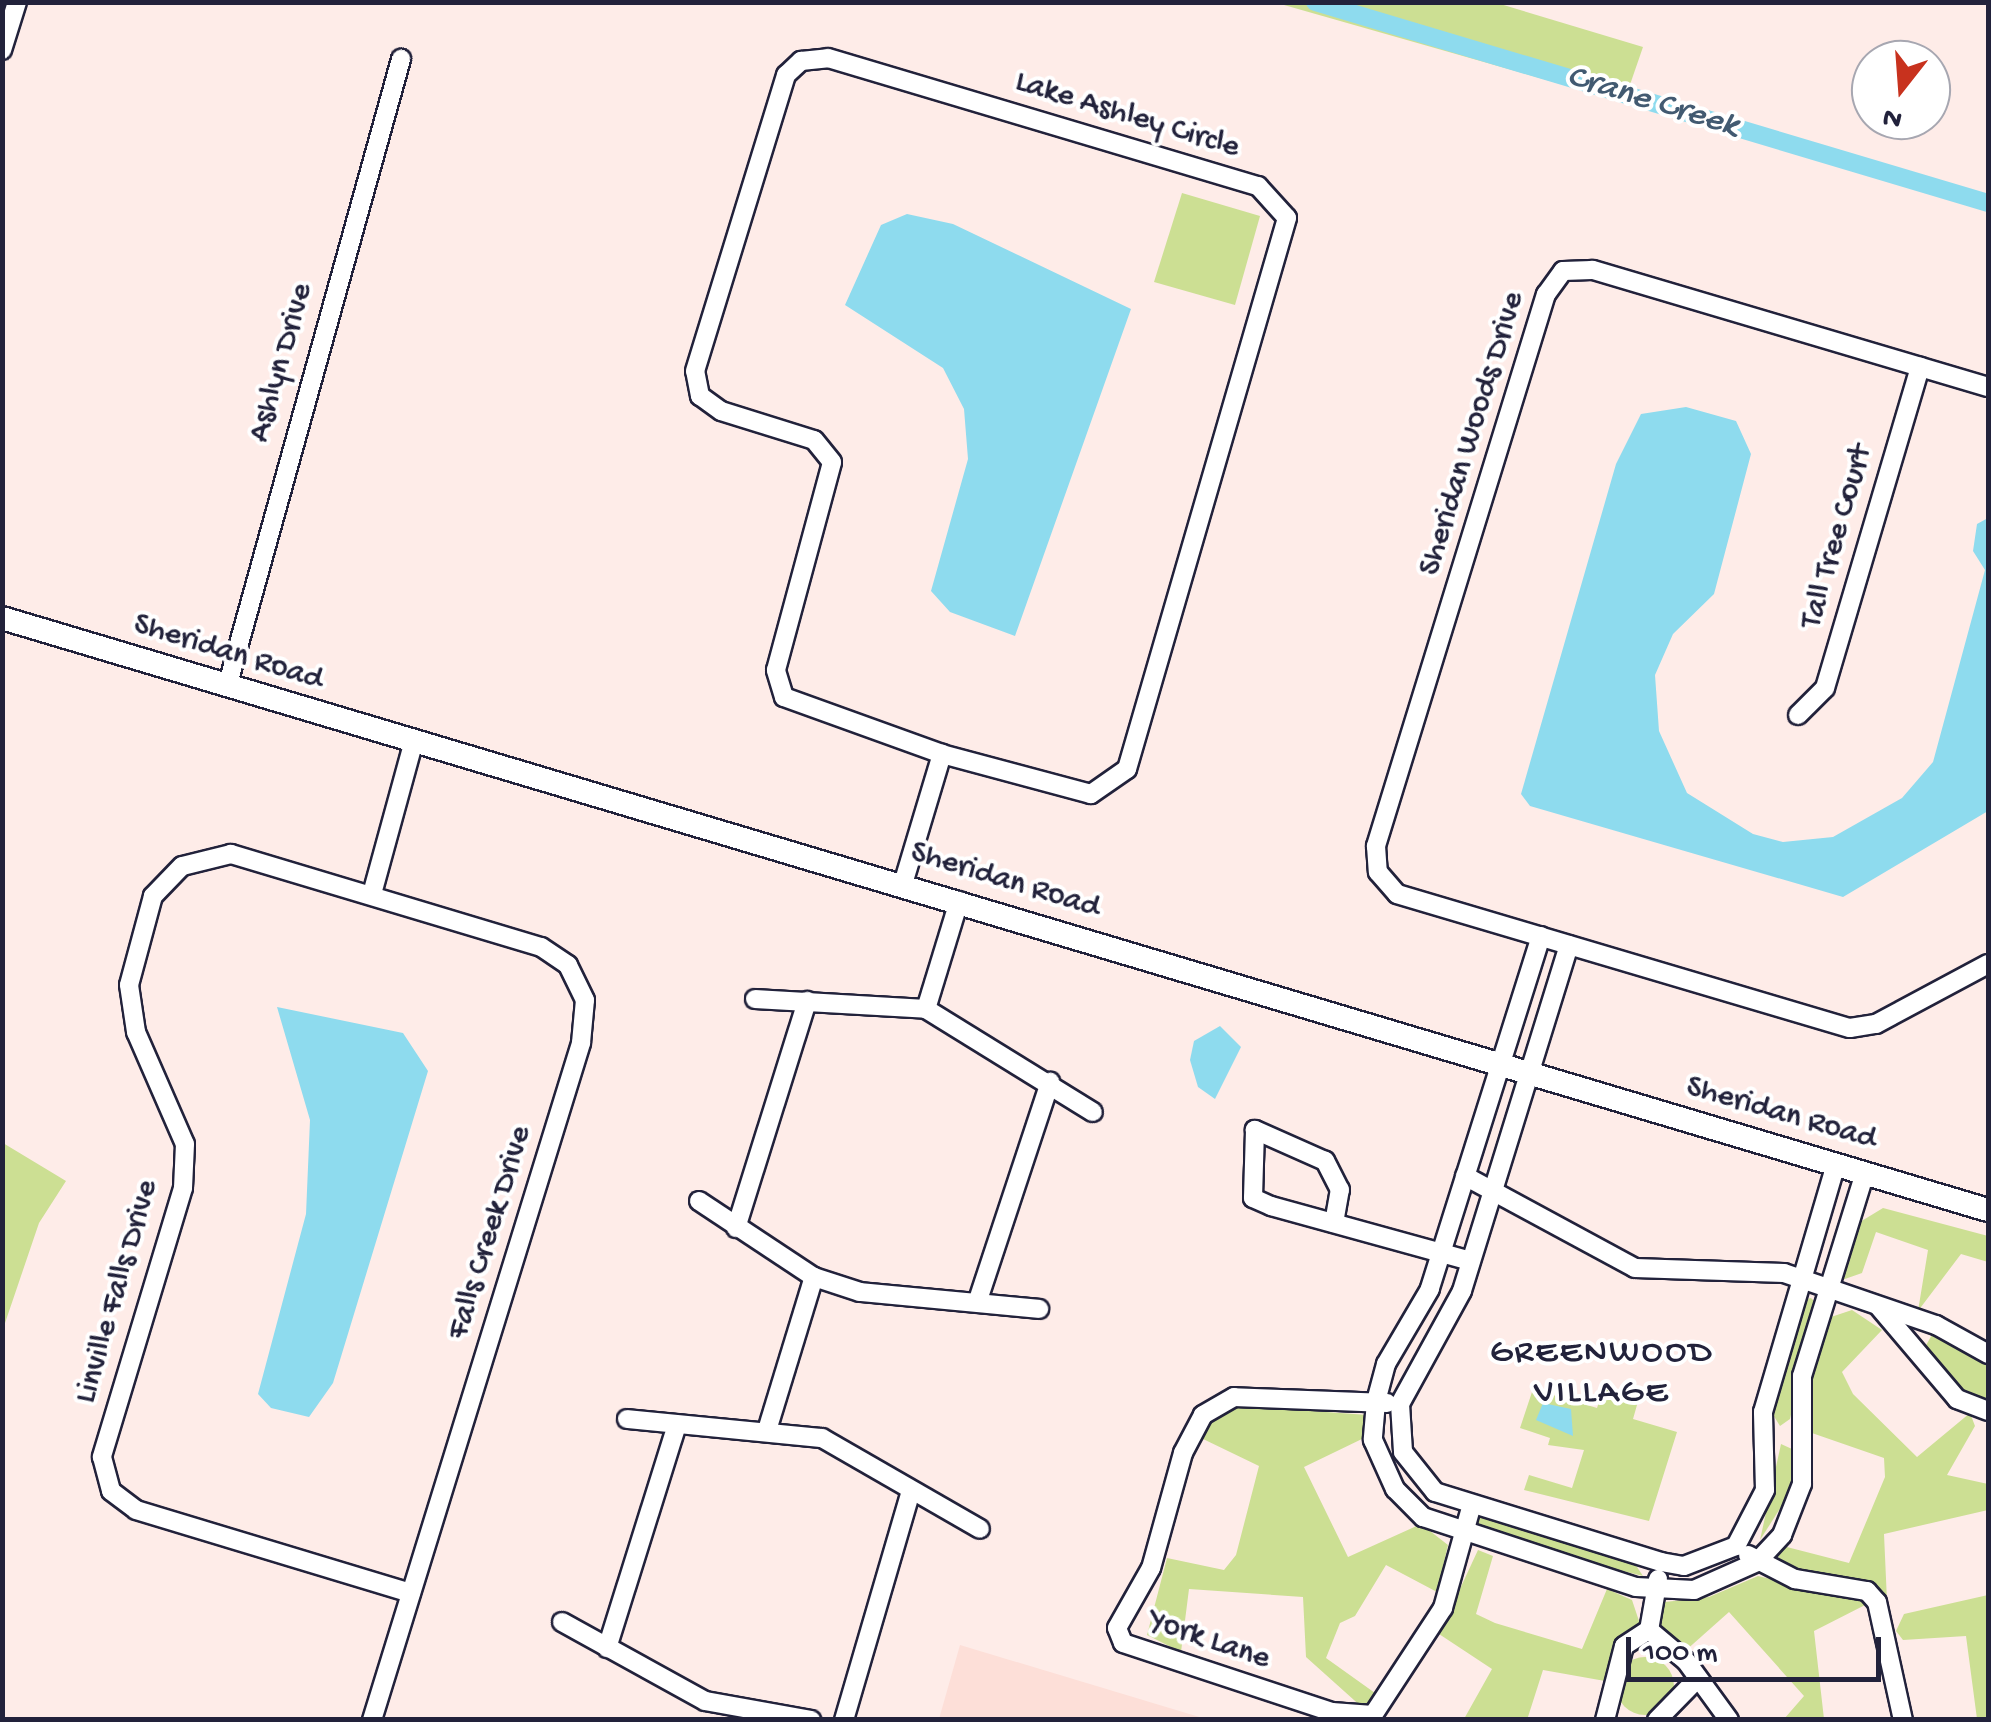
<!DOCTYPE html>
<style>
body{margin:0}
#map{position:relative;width:1991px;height:1722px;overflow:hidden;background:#feece8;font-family:"Gochi Hand",sans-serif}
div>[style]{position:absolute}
.built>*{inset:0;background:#fddfd8}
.green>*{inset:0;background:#ccdf93}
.round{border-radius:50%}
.water>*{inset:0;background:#8edbee}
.canal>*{height:18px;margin:-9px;padding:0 9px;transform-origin:9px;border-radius:9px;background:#8edbee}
.roads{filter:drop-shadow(2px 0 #22223b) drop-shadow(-2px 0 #22223b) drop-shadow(0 2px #22223b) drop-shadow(0 -2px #22223b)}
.minor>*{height:18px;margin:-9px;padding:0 9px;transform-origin:9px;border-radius:9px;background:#fff}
.tertiary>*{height:22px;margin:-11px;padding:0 11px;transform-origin:11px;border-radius:11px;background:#fff}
span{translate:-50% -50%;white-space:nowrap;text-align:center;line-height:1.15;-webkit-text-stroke:8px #fff;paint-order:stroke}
.street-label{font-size:32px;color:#22223b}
.water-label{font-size:35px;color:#425a71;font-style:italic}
.neighbourhood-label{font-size:35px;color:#22223b;letter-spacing:2.5px}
.frame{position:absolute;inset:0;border:5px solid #22223b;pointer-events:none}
.north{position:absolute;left:1851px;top:40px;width:100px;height:100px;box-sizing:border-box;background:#fff;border:2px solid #a7a7b1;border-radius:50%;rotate:197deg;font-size:28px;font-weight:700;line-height:40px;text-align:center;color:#22223b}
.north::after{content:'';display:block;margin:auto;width:35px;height:45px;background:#c8321e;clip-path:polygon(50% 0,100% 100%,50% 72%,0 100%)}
.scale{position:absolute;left:1626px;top:1637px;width:255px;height:45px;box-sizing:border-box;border:5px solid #22223b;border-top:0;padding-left:12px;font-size:30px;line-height:35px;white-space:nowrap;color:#22223b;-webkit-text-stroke:8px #fff;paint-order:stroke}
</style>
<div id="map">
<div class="built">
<div style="clip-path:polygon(960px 1645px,1206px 1719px,939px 1719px)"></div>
</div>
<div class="green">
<div style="clip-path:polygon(1277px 3px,1497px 3px,1643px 47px,1624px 102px)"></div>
<div style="clip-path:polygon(1182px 193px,1260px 216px,1235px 305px,1154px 282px)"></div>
<div style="clip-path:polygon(3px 1143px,66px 1181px,39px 1223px,3px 1329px)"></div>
<div style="clip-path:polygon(1883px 1208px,1988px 1236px,1988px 1262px,1961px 1254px,1918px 1311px,1928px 1250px,1876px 1232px,1862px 1273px,1842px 1280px,1860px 1222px)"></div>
<div style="clip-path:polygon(1811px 1298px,1817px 1304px,1790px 1419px,1780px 1426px,1770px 1410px,1802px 1300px)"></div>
<div style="clip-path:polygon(1852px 1310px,1882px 1330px,1842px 1372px,1853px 1394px,1917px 1457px,1970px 1413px,1975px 1426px,1947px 1475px,1988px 1484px,1988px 1510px,1884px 1534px,1887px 1601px,1786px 1568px,1776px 1554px,1783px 1546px,1849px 1563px,1885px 1477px,1884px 1458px,1809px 1432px,1810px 1376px,1831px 1317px)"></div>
<div style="clip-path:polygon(1934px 1331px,1988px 1363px,1988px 1398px,1971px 1398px,1924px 1349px)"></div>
<div style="clip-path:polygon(1604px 1387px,1639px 1398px,1633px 1419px,1677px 1432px,1649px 1521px,1524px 1490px,1529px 1475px,1572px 1488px,1584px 1450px,1548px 1445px,1550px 1438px,1520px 1428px,1533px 1389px,1597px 1408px)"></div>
<div style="clip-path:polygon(1241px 1406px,1368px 1415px,1364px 1438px,1304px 1467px,1348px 1557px,1421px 1524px,1448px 1545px,1437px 1592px,1386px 1565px,1355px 1616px,1340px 1623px,1326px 1658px,1375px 1693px,1364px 1709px,1306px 1657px,1303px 1597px,1189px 1589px,1181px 1652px,1147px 1635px,1167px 1558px,1224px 1570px,1236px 1555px,1259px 1466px,1201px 1438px,1215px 1416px)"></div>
<div style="clip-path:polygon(1781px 1444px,1792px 1449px,1795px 1485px,1760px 1540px)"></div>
<div style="clip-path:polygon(1481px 1517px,1635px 1564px,1643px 1576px,1480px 1536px,1471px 1523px)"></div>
<div style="clip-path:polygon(1478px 1550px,1493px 1556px,1476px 1614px,1495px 1623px,1582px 1649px,1607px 1589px,1632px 1600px,1640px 1624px,1617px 1646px,1605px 1681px,1543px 1670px,1527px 1720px,1464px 1719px,1492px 1669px,1439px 1634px)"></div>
<div style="clip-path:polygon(1758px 1576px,1869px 1603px,1814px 1631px,1824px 1719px,1784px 1719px,1804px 1696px,1729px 1612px,1684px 1652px,1656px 1626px,1665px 1602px,1709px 1597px)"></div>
<div style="clip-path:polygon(1988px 1595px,1988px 1719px,1977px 1719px,1966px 1636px,1903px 1640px,1896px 1631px,1904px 1614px)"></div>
<div class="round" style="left:1616px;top:1657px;width:58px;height:58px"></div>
</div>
<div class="water">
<div style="clip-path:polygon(907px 214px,953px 224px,1131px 309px,1015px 636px,950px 612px,931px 591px,968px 459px,964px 409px,943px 368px,845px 305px,881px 225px)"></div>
<div style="clip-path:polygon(1686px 407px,1736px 421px,1751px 454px,1714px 594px,1673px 634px,1655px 675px,1659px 731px,1687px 793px,1753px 834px,1783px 842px,1833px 837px,1902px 798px,1933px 762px,1985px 570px,1973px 551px,1977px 524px,1988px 518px,1988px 811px,1843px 897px,1530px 806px,1521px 794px,1616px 464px,1641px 414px)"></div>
<div style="clip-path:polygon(277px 1007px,403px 1033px,428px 1071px,333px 1383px,309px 1417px,271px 1408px,258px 1394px,306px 1214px,310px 1120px)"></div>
<div style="clip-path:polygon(1220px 1026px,1241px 1047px,1215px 1099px,1198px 1087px,1190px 1060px,1194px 1041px)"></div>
<div style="clip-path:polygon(1543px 1403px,1571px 1409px,1573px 1436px,1536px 1420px)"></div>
</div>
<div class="canal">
<div style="left:1315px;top:2px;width:702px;rotate:16.63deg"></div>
</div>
<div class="roads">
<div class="minor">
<div style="left:2px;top:50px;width:50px;rotate:-72.6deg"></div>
<div style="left:828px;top:58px;width:449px;rotate:16.6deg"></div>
<div style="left:1258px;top:186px;width:43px;rotate:47.8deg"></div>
<div style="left:1287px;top:218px;width:574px;rotate:106.19deg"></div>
<div style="left:1127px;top:769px;width:44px;rotate:145.2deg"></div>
<div style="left:1091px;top:794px;width:154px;rotate:-165deg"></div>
<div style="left:942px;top:754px;width:168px;rotate:-160.2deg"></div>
<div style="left:784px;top:697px;width:28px;rotate:-107deg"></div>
<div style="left:776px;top:670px;width:215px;rotate:-74.9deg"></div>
<div style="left:832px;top:462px;width:28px;rotate:-129deg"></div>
<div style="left:814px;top:440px;width:97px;rotate:-162.7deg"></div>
<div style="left:721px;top:411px;width:26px;rotate:-144deg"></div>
<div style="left:700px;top:396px;width:25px;rotate:-101deg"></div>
<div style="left:695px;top:371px;width:310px;rotate:-72.9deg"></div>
<div style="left:786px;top:75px;width:21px;rotate:-43deg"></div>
<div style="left:801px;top:61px;width:27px;rotate:-6deg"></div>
<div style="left:1988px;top:387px;width:413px;rotate:-163.5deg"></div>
<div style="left:1592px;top:270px;width:29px;rotate:178deg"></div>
<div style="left:1563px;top:271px;width:29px;rotate:126deg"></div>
<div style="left:1546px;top:294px;width:578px;rotate:107.12deg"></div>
<div style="left:1376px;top:846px;width:26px;rotate:86deg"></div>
<div style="left:1378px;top:872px;width:29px;rotate:49deg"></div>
<div style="left:1397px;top:894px;width:472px;rotate:16.5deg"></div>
<div style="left:1850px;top:1028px;width:26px;rotate:-9deg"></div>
<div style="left:1876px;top:1024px;width:127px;rotate:-28.2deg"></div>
<div style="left:227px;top:687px;width:652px;rotate:-74.51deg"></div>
<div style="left:1798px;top:715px;width:38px;rotate:-45deg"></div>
<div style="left:1825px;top:688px;width:335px;rotate:-73.5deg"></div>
<div style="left:903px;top:884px;width:136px;rotate:-73.3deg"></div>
<div style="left:372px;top:894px;width:156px;rotate:-74.7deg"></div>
<div style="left:1541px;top:936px;width:370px;rotate:107.5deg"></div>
<div style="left:1430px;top:1289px;width:87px;rotate:120.4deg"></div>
<div style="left:1386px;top:1364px;width:39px;rotate:105deg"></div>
<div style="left:1376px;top:1402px;width:38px;rotate:95deg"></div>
<div style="left:1373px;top:1440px;width:54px;rotate:65.8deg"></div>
<div style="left:1395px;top:1489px;width:40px;rotate:45deg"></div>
<div style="left:1423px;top:1517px;width:224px;rotate:18.2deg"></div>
<div style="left:1636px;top:1587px;width:58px;rotate:3deg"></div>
<div style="left:1694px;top:1590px;width:69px;rotate:-24deg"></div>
<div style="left:1757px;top:1562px;width:37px;rotate:-47deg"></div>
<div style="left:1782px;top:1535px;width:55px;rotate:-68.6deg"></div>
<div style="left:1802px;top:1484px;width:108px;rotate:-90deg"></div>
<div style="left:1802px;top:1376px;width:214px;rotate:-72.8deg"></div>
<div style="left:1569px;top:945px;width:362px;rotate:107.2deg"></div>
<div style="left:1462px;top:1291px;width:129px;rotate:118.8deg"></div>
<div style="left:1400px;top:1404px;width:48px;rotate:86.4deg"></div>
<div style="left:1403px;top:1452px;width:51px;rotate:51.3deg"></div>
<div style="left:1435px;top:1492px;width:237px;rotate:17.2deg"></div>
<div style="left:1661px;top:1562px;width:23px;rotate:10deg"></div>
<div style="left:1684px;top:1566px;width:56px;rotate:-21deg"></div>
<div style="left:1736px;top:1546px;width:63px;rotate:-62.6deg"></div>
<div style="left:1765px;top:1490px;width:78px;rotate:-91.5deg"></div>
<div style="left:1763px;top:1412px;width:259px;rotate:-73.6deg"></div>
<div style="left:755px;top:999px;width:171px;rotate:3.3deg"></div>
<div style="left:926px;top:1009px;width:196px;rotate:31.7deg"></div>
<div style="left:926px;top:1009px;width:113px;rotate:-73deg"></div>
<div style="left:1465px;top:1176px;width:193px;rotate:28.4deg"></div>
<div style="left:1635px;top:1268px;width:149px;rotate:1.9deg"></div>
<div style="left:1784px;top:1273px;width:161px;rotate:18.9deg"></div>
<div style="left:1936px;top:1325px;width:60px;rotate:29.1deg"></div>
<div style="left:699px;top:1201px;width:138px;rotate:33.5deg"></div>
<div style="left:814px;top:1277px;width:48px;rotate:18.1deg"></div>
<div style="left:860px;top:1292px;width:180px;rotate:5.4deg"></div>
<div style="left:1334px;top:1223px;width:34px;rotate:-80deg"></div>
<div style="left:1340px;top:1190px;width:33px;rotate:-117deg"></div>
<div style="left:1325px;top:1161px;width:77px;rotate:-156.1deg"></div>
<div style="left:1255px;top:1130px;width:68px;rotate:91.7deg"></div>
<div style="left:1253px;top:1198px;width:20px;rotate:24deg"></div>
<div style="left:1271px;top:1206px;width:207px;rotate:15.4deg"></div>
<div style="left:736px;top:1228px;width:238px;rotate:-72.6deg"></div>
<div style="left:978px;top:1300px;width:230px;rotate:-71.7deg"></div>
<div style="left:1879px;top:1307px;width:121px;rotate:49.7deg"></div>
<div style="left:1957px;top:1399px;width:33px;rotate:21deg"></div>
<div style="left:1387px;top:1403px;width:153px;rotate:-177.8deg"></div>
<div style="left:1234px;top:1397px;width:36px;rotate:150deg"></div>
<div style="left:1203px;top:1415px;width:43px;rotate:117.8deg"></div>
<div style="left:1183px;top:1453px;width:119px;rotate:105.5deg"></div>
<div style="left:1151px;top:1568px;width:69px;rotate:119.5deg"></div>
<div style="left:1117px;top:1628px;width:16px;rotate:68deg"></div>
<div style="left:1123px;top:1643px;width:220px;rotate:18.3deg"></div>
<div style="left:1332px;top:1712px;width:41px;rotate:4.2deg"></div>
<div style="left:1373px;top:1715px;width:128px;rotate:-56.8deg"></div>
<div style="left:1443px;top:1608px;width:104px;rotate:-74.4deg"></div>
<div style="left:627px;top:1419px;width:196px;rotate:5.6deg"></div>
<div style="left:822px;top:1438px;width:182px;rotate:29.9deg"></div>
<div style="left:768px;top:1427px;width:157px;rotate:-73deg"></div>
<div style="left:1748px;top:1555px;width:53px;rotate:27.1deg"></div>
<div style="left:1795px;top:1579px;width:73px;rotate:9.5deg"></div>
<div style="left:1867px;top:1591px;width:15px;rotate:48deg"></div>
<div style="left:1877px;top:1602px;width:121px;rotate:77.6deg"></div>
<div style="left:1658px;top:1579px;width:52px;rotate:100deg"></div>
<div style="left:1649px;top:1630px;width:48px;rotate:40deg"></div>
<div style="left:1686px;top:1661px;width:73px;rotate:53.9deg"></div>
<div style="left:562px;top:1622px;width:163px;rotate:28.9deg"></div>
<div style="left:705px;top:1701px;width:108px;rotate:10.2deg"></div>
<div style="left:607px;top:1648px;width:234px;rotate:-72.6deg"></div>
<div style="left:372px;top:1720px;width:709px;rotate:-72.84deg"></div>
<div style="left:581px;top:1043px;width:43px;rotate:-84.7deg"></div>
<div style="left:585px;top:1000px;width:39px;rotate:-116deg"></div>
<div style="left:568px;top:965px;width:32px;rotate:-146deg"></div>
<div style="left:541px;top:947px;width:324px;rotate:-163.3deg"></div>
<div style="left:231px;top:854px;width:50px;rotate:166.2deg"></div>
<div style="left:182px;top:866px;width:42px;rotate:134deg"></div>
<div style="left:153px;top:896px;width:92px;rotate:105.1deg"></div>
<div style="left:129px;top:985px;width:48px;rotate:81.5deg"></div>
<div style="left:136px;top:1032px;width:122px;rotate:66.4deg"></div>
<div style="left:185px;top:1144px;width:44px;rotate:92.6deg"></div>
<div style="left:183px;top:1188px;width:281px;rotate:106.8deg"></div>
<div style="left:102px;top:1457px;width:35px;rotate:75deg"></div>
<div style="left:111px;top:1491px;width:31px;rotate:37deg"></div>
<div style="left:136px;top:1510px;width:287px;rotate:16.8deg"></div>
<div style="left:844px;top:1720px;width:234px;rotate:-73.7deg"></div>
<div style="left:1605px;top:1720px;width:76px;rotate:-75.6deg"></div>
<div style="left:1624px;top:1646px;width:30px;rotate:-33deg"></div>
<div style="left:1657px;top:1720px;width:56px;rotate:-45.7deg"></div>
</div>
<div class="tertiary">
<div style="left:2px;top:618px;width:2072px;rotate:16.6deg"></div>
</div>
</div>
<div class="street-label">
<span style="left:1127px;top:116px;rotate:17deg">Lake Ashley Circle</span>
<span style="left:282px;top:363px;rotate:-74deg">Ashlyn Drive</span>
<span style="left:1473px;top:434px;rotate:-73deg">Sheridan Woods Drive</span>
<span style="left:1838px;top:537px;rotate:-74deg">Tall Tree Court</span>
<span style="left:228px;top:653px;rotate:17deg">Sheridan Road</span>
<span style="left:1005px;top:881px;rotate:17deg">Sheridan Road</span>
<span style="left:1781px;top:1114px;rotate:16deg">Sheridan Road</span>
<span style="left:491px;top:1233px;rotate:-73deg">Falls Creek Drive</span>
<span style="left:118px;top:1292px;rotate:-74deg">Linville Falls Drive</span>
<span style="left:1209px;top:1641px;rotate:19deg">York Lane</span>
</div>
<div class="water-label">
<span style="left:1652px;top:103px;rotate:17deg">Crane Creek</span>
</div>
<div class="neighbourhood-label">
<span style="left:1602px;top:1374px">GREENWOOD<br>VILLAGE</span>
</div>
<div class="frame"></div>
<div class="north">N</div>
<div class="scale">100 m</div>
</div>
